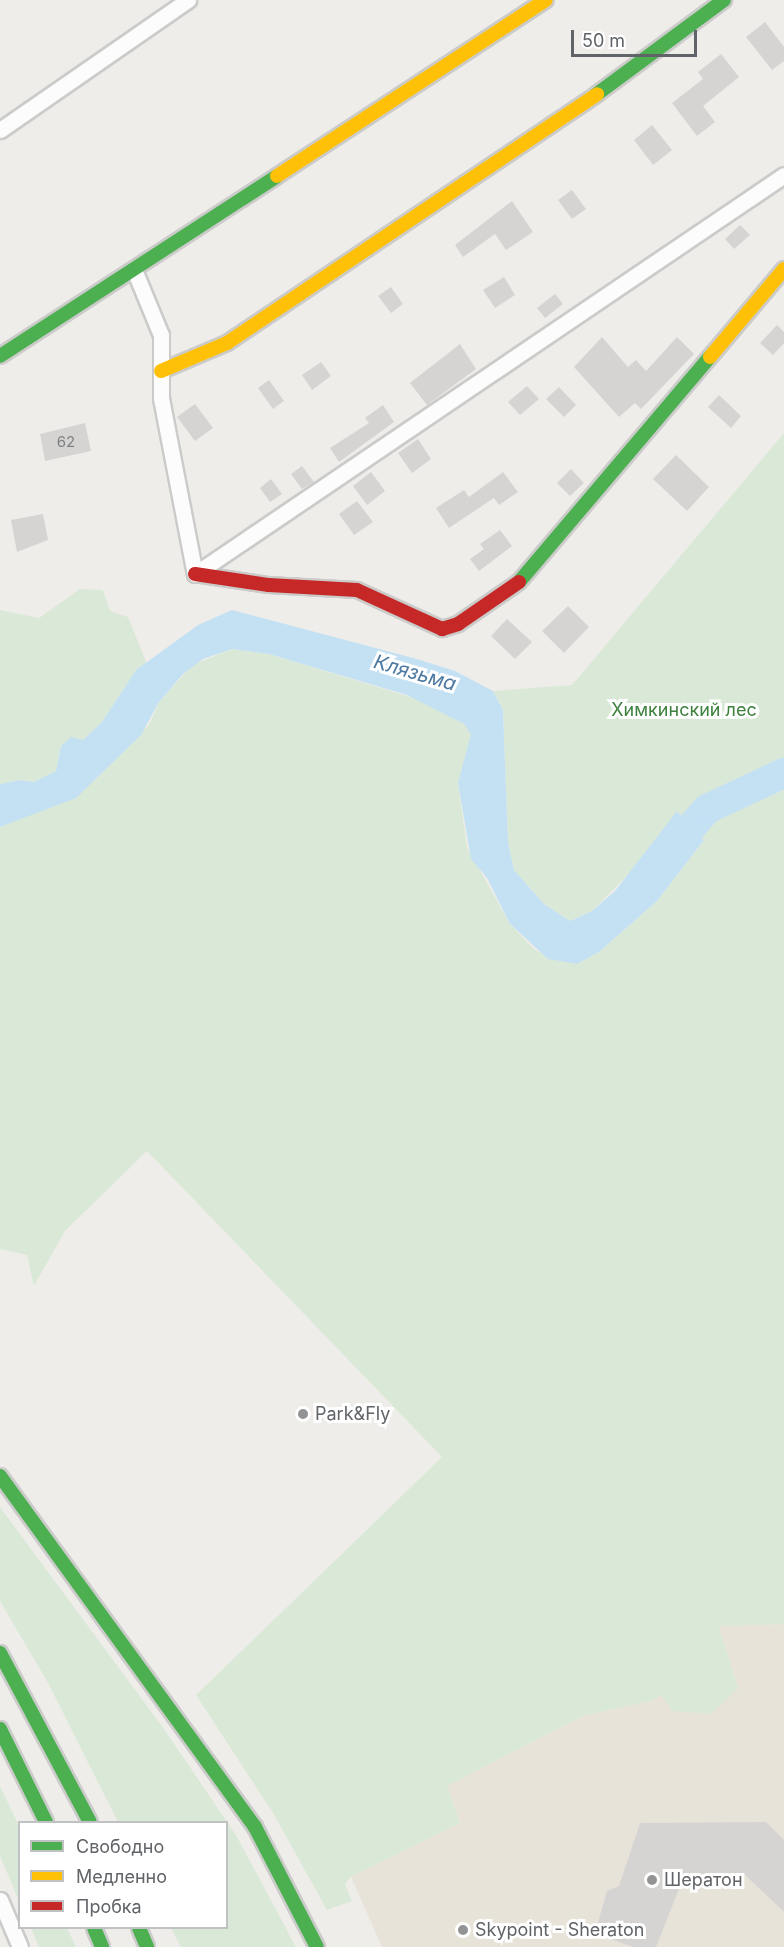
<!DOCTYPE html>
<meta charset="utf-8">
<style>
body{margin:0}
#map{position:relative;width:784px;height:1947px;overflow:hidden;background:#efedea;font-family:Inter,sans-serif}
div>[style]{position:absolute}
.commercial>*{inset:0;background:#e7e3d9}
.green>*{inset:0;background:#dae9d7}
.water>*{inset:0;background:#c4e1f4}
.river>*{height:30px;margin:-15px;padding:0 15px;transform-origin:15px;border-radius:15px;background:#c4e1f4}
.building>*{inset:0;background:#d6d4d3}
.roads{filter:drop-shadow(2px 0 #cbcbca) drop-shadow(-2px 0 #cbcbca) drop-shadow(0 2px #cbcbca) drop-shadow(0 -2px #cbcbca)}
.street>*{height:15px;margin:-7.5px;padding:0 7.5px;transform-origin:7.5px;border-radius:7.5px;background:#fdfcfc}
.fast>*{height:14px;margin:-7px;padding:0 7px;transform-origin:7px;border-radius:7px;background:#4caf50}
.slow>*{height:14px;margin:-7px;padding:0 7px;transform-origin:7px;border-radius:7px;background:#ffc107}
.jam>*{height:14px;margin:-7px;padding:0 7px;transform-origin:7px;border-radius:7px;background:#c62828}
.dots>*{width:16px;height:16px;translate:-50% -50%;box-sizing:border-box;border:3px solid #fff;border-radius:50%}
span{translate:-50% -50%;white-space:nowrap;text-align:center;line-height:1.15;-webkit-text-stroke:6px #fff;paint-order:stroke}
.number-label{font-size:15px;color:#7f8083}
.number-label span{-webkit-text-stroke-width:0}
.park-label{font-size:18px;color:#3e803d}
.poi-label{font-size:18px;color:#606367}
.left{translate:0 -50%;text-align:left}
.water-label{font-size:20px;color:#4b79a1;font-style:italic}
.legend{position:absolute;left:18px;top:1821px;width:210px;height:108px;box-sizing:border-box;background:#fff;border:2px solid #bfc1c2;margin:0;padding:8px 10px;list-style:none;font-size:18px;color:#606367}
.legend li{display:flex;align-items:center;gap:12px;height:30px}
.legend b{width:30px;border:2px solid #bfc1c2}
.scale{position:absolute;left:571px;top:30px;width:126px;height:27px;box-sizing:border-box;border:3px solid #606367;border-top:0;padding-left:8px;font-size:18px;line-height:21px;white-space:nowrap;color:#606367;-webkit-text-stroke:4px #fff;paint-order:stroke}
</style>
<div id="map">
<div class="commercial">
<div style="clip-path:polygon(784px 1624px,784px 1947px,382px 1947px,351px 1877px,460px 1823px,447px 1786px,583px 1716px,651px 1701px,661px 1694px,738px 1688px,719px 1626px)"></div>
</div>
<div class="green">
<div style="clip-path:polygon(784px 433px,784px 1624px,719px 1626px,738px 1688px,711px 1714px,672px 1711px,661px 1695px,651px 1701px,583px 1716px,447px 1786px,460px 1823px,351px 1877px,345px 1884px,352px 1901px,327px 1910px,273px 1813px,196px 1695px,442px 1457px,147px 1151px,65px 1231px,34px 1286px,27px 1255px,0 1249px,0 827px,94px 781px,149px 725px,159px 702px,192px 665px,232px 649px,269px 654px,420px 700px,464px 724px,472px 734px,458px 783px,467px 847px,510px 924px,528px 943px,537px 951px,577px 964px,599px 952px,657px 901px,704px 840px,677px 811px,637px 866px,592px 911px,570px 921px,544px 904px,514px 870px,508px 842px,503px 710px,493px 691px,572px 685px)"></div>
<div style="clip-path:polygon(80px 589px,103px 590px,110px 611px,128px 617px,147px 664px,136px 670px,102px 722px,83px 740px,61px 746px,56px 771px,34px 782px,21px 780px,0 784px,0 610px,39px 618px)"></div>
<div style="clip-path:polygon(0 1507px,164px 1729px,236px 1835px,296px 1947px,181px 1947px,171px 1928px,226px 1928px,226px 1822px,118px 1822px,48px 1683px,0 1601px)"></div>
<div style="clip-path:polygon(0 1786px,19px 1826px,19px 1901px,0 1856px)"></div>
<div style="clip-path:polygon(31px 1928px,67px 1928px,76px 1947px,39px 1947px)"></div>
</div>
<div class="water">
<div style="clip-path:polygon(232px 610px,417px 659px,455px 671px,493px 691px,503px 710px,508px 842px,514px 870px,544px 904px,570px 921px,592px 911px,615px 891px,677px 811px,704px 840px,657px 901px,599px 952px,577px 964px,548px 959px,510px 924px,487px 878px,471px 859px,458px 783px,471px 734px,464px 724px,407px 695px,269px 654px,232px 649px,203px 659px,183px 674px,159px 702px,141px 735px,76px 798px,0 827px,0 784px,21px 780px,34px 782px,56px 771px,61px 746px,71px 737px,83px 740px,102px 722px,136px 670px,198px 625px)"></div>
</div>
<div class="river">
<div style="left:666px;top:856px;width:62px;rotate:-48.9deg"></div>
<div style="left:707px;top:809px;width:85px;rotate:-25.1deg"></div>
</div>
<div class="building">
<div style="clip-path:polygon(765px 22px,784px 47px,784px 61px,772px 70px,746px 37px)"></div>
<div style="clip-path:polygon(721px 54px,739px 77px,703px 106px,715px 122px,697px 136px,672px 103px,703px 79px,698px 72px)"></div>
<div style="clip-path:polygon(652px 125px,672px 150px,653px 165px,634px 140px)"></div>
<div style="clip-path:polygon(572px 190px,586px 209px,572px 219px,558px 200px)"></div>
<div style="clip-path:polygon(512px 201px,533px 232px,506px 250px,495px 234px,463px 257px,455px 245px)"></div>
<div style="clip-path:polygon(740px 225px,750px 235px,734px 249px,725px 239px)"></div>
<div style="clip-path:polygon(504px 277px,515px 295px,495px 308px,483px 290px)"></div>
<div style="clip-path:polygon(391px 287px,403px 304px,391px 313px,378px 296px)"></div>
<div style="clip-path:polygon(555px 294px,563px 304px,545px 318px,537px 308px)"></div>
<div style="clip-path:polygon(777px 325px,784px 332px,784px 343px,773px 355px,760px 343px)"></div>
<div style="clip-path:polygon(602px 337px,628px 367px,636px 360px,646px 371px,677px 337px,694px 354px,641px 409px,635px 403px,619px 417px,574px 367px)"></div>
<div style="clip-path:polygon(460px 344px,476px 369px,427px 405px,410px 383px)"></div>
<div style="clip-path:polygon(321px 362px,331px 376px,312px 390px,302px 375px)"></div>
<div style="clip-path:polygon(269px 380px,284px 401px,273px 409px,258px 388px)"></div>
<div style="clip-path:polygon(527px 386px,539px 399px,520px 415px,508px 402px)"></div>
<div style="clip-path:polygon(559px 387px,576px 405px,564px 417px,546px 399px)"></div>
<div style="clip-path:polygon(719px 395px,741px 416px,731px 428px,708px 407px)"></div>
<div style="clip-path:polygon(195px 404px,213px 428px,195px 441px,177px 417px)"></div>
<div style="clip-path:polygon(383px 405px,394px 422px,339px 462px,330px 448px,369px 423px,365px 418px)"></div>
<div style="clip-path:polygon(85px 423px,91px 451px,45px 461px,40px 434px)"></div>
<div style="clip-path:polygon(418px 439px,431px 459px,412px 473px,398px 453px)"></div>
<div style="clip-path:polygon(676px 455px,709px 487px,687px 511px,653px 479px)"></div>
<div style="clip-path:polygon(302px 466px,314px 482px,302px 489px,291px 474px)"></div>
<div style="clip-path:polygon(571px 469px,584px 483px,570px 496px,557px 483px)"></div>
<div style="clip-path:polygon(371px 472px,385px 491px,367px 505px,353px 486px)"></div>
<div style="clip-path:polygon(503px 472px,518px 492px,499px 505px,494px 498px,449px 528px,436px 508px,464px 490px,469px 497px)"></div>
<div style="clip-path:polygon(271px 479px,282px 494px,270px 502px,260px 488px)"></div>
<div style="clip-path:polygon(357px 501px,373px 522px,354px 535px,339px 514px)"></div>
<div style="clip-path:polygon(43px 514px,48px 540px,17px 552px,11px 520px)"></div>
<div style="clip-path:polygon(500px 530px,512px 546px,479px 571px,470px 559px,484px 549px,480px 544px)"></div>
<div style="clip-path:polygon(568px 606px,589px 627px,564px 653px,542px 631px)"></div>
<div style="clip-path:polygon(507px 619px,532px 642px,515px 659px,491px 636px)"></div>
<div style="clip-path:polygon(766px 1822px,784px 1840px,784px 1912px,743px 1873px,685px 1874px,656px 1947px,633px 1947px,595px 1933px,607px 1891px,619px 1886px,640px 1823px)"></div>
</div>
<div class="roads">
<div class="street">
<div style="left:0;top:130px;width:229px;rotate:-34.7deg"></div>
<div style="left:135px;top:272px;width:68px;rotate:67.6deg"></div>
<div style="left:161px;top:335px;width:63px;rotate:90deg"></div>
<div style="left:161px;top:398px;width:179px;rotate:79.1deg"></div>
<div style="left:195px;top:574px;width:711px;rotate:-34.11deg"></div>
<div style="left:0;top:1900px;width:51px;rotate:66.9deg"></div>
</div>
<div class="fast">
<div style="left:597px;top:94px;width:158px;rotate:-36.5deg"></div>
<div style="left:0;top:356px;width:330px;rotate:-33deg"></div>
<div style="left:519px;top:582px;width:295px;rotate:-49.7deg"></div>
<div style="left:0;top:1476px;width:434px;rotate:54deg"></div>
<div style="left:255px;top:1827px;width:135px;rotate:62.7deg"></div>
<div style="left:0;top:1653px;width:191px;rotate:62deg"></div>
<div style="left:0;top:1729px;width:104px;rotate:63.7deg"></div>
<div style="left:94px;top:1928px;width:21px;rotate:67deg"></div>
<div style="left:139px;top:1928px;width:21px;rotate:67deg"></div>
</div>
<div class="slow">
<div style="left:277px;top:176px;width:321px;rotate:-33.2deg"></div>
<div style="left:710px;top:357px;width:115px;rotate:-49.9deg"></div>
<div style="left:161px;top:371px;width:72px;rotate:-23deg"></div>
<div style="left:227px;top:343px;width:446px;rotate:-33.9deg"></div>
</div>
<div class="jam">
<div style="left:195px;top:574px;width:75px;rotate:8.5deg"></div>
<div style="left:269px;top:585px;width:88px;rotate:3.3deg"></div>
<div style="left:357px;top:590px;width:94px;rotate:24.6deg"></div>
<div style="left:442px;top:629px;width:17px;rotate:-17deg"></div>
<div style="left:458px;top:624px;width:74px;rotate:-34.5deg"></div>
</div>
</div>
<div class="dots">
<div style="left:303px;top:1414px;background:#929395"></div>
<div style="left:652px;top:1880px;background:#929395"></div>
<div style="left:463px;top:1930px;background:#929395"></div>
</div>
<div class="number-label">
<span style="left:66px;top:442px">62</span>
</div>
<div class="park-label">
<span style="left:684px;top:710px">Химкинский лес</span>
</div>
<div class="poi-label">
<span class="left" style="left:315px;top:1414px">Park&amp;Fly</span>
<span class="left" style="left:664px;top:1880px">Шератон</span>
<span class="left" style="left:475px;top:1930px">Skypoint - Sheraton</span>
</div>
<div class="water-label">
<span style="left:415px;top:673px;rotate:16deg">Клязьма</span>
</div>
<ul class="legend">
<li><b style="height:8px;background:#4caf50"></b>Свободно</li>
<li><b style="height:8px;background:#ffc107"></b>Медленно</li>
<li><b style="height:8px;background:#c62828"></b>Пробка</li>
</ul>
<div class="scale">50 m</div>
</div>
